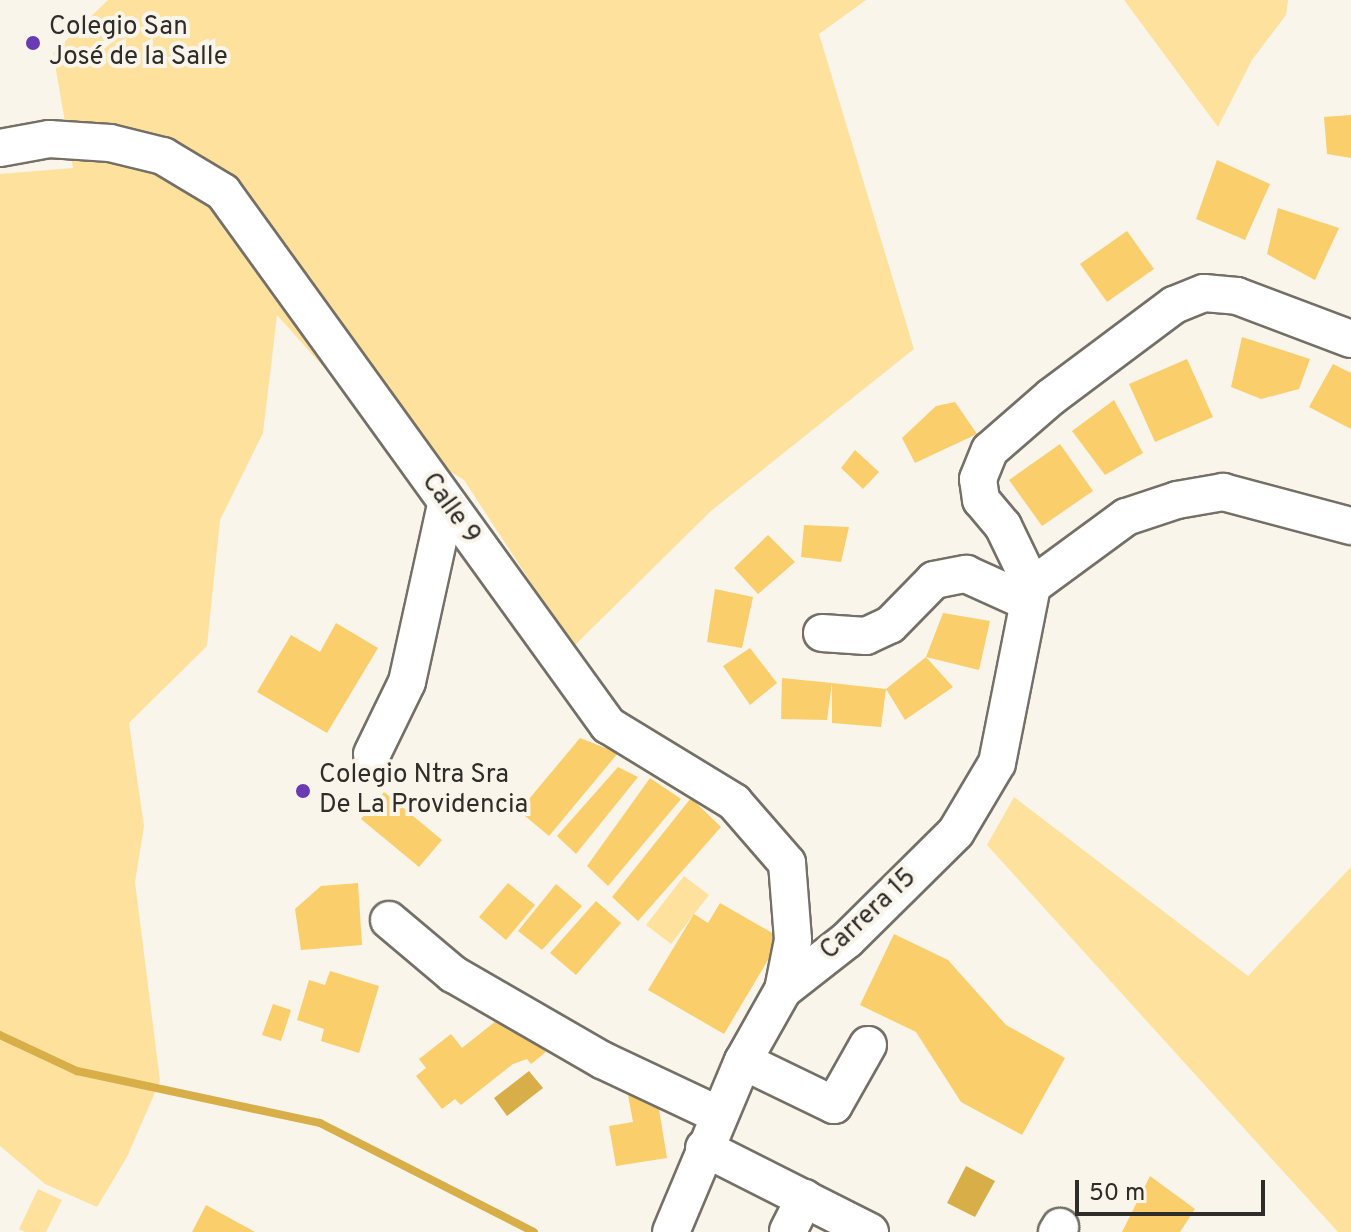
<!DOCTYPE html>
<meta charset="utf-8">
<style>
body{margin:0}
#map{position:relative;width:1351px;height:1232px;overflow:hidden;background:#f9f5eb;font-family:Overpass,sans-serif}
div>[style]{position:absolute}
.green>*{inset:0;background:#ffe19e}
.water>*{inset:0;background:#d8ae49}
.stream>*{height:8px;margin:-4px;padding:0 4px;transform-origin:4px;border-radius:4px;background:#d8ae49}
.building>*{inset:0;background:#f9ce6b}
.roads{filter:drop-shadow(2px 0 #747067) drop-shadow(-2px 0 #747067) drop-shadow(0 2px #747067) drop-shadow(0 -2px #747067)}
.minor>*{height:36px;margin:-18px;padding:0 18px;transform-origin:18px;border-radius:18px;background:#fff}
.dots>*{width:22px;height:22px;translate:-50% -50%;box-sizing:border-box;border:4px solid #f9f5eb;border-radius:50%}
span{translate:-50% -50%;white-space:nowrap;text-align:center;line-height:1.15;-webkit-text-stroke:8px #f9f5eb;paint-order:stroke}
.poi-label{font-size:26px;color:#2e2d29}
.left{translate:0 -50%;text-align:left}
.street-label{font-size:26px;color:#2e2d29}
.scale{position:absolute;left:1075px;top:1180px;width:190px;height:36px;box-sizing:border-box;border:4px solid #2e2d29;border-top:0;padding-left:10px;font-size:24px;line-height:28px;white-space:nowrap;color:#2e2d29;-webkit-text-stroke:6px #f9f5eb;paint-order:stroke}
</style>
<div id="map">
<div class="green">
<div style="clip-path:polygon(108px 0,866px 0,819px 34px,914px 349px,711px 511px,573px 647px,464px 480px,377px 427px,277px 315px,263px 433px,220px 520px,207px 646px,129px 723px,144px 826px,135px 882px,160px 1081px,127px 1157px,97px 1207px,45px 1184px,0 1146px,0 174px,73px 168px,53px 53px)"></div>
<div style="clip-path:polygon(1124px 0,1288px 0,1286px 15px,1252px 60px,1218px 127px)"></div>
<div style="clip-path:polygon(1014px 797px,1248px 976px,1351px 867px,1351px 1232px,1338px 1232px,987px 845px)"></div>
<div style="clip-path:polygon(684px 876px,709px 895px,671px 944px,646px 925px)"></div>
<div style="clip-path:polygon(38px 1189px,62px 1200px,46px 1232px,25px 1232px,19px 1229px)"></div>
</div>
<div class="water">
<div style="clip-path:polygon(529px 1071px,543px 1088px,507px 1116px,494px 1098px)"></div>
<div style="clip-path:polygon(966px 1166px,995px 1181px,975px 1217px,947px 1203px)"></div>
</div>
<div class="stream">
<div style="left:0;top:1035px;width:85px;rotate:25.1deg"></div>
<div style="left:77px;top:1071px;width:249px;rotate:12.1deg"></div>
<div style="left:320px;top:1123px;width:240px;rotate:27deg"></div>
</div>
<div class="building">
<div style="clip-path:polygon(1351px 115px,1351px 158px,1327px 154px,1324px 117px)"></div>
<div style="clip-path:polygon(1217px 160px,1270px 184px,1245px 240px,1196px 219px)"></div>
<div style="clip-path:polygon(1278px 208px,1339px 228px,1315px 280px,1267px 254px)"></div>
<div style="clip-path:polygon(1127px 231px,1154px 269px,1107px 302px,1080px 264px)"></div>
<div style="clip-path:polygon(1242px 337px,1310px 359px,1299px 389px,1261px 399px,1231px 387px)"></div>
<div style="clip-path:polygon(1187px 359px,1213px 417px,1155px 442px,1129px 384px)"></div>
<div style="clip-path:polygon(1333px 364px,1351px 373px,1351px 429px,1309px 407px)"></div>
<div style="clip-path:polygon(1114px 400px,1143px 453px,1105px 475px,1072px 431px)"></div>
<div style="clip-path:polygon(955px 402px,977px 434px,915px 463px,902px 438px,936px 406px)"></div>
<div style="clip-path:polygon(1060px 444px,1093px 491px,1042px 526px,1009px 480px)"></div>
<div style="clip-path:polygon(855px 450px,879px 472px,863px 489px,841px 468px)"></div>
<div style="clip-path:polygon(804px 525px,849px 527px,841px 562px,801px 557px)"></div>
<div style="clip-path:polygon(768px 535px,795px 562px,758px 594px,734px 568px)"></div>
<div style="clip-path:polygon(715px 589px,753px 597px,742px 648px,707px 642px)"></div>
<div style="clip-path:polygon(943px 613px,990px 621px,979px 670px,926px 657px)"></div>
<div style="clip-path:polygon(336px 623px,378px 648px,327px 733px,257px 692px,291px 635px,320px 652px)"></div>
<div style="clip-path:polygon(750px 648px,777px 683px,750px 705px,723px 666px)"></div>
<div style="clip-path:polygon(926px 657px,953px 687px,905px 720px,886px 689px,881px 727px,832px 723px,832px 683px,886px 689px)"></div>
<div style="clip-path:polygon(782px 678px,832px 683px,827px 720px,781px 719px)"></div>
<div style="clip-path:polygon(580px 738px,618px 753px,549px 836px,519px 811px)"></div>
<div style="clip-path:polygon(618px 767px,638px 777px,576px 854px,557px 836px)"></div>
<div style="clip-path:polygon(650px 778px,681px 799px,608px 886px,587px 866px)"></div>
<div style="clip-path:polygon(384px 792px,442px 840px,419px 867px,361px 819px)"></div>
<div style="clip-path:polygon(691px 798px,721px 827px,638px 921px,612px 897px)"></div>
<div style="clip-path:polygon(358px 883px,362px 945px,301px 950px,295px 909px,321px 886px)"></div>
<div style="clip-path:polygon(508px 883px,535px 905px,506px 940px,479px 917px)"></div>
<div style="clip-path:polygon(556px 884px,582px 906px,542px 950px,518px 931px)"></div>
<div style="clip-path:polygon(596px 901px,621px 923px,576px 975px,550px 953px)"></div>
<div style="clip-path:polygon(720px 903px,781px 938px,724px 1034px,648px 990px,694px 914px,708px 923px)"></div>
<div style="clip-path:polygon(894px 934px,948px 960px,1006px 1025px,1065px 1058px,1022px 1135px,961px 1102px,916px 1032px,860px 1005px)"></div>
<div style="clip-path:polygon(330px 971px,379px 986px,359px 1053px,321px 1041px,324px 1029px,297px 1020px,309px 980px,325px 985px)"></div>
<div style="clip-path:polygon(273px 1004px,291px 1010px,281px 1041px,262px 1035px)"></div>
<div style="clip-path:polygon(506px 1013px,546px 1052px,531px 1064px,527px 1059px,513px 1064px,461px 1105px,455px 1099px,442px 1109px,416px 1076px,426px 1068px,419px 1059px,451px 1034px,462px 1048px)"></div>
<div style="clip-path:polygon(656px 1091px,667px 1158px,616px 1166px,609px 1126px,633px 1122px,628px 1095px)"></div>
<div style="clip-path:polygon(1150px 1176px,1195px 1209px,1180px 1232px,1122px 1232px)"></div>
<div style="clip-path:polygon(206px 1205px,255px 1232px,192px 1232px)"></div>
</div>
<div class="roads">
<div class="minor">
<div style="left:0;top:148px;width:50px;rotate:-10.4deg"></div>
<div style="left:49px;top:139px;width:61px;rotate:3.8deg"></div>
<div style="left:110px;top:143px;width:55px;rotate:13.8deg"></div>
<div style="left:163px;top:156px;width:70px;rotate:31deg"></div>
<div style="left:223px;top:192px;width:658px;rotate:54.16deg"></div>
<div style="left:608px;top:725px;width:148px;rotate:31.4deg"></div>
<div style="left:734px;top:802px;width:81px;rotate:49deg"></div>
<div style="left:787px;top:863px;width:77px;rotate:85.5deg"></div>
<div style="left:793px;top:940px;width:51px;rotate:101.3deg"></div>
<div style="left:1032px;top:586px;width:67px;rotate:-115.8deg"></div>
<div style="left:1003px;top:526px;width:34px;rotate:-130deg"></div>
<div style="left:981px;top:500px;width:21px;rotate:-98deg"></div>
<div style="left:978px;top:479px;width:31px;rotate:-68deg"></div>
<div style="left:990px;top:450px;width:81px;rotate:-41deg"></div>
<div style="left:1051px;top:397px;width:154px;rotate:-36.8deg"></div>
<div style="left:1174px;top:305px;width:32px;rotate:-22deg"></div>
<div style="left:1204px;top:293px;width:33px;rotate:5deg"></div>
<div style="left:1237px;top:296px;width:122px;rotate:20.7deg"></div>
<div style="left:1032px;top:586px;width:117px;rotate:-36.3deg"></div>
<div style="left:1126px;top:517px;width:54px;rotate:-18.4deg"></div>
<div style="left:1177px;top:500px;width:47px;rotate:-9.9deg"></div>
<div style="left:1223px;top:492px;width:132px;rotate:14.9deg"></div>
<div style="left:822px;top:633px;width:44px;rotate:3.9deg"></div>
<div style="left:866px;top:636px;width:26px;rotate:-25deg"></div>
<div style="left:890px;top:625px;width:63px;rotate:-45.6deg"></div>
<div style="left:934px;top:580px;width:33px;rotate:-11deg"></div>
<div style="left:966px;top:574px;width:68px;rotate:24.3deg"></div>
<div style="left:372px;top:754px;width:80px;rotate:-64.1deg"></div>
<div style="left:407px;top:682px;width:182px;rotate:-77.6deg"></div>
<div style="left:389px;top:920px;width:84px;rotate:40.2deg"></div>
<div style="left:453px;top:974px;width:172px;rotate:30deg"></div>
<div style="left:602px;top:1060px;width:129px;rotate:25.2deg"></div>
<div style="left:743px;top:1061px;width:101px;rotate:25.8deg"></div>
<div style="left:834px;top:1105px;width:69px;rotate:-60.5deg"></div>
<div style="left:704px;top:1148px;width:186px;rotate:26.8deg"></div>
<div style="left:788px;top:1231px;width:37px;rotate:-63deg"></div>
<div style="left:671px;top:1232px;width:186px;rotate:-67.2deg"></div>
<div style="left:743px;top:1061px;width:81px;rotate:-60.6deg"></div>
<div style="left:783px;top:990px;width:81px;rotate:-38deg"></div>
<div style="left:847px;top:940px;width:153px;rotate:-44.7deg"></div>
<div style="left:956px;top:832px;width:80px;rotate:-59.3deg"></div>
<div style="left:997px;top:763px;width:180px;rotate:-78.8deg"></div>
<div style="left:1057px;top:1232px;width:6px;rotate:-59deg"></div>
</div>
</div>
<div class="dots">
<div style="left:33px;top:43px;background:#693bb3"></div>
<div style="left:303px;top:791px;background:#693bb3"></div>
</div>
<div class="poi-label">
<span class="left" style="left:49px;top:43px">Colegio San<br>José de la Salle</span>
<span class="left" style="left:319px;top:791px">Colegio Ntra Sra<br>De La Providencia</span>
</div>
<div class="street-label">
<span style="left:450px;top:509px;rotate:54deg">Calle 9</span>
<span style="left:869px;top:915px;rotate:-43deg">Carrera 15</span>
</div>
<div class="scale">50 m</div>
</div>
